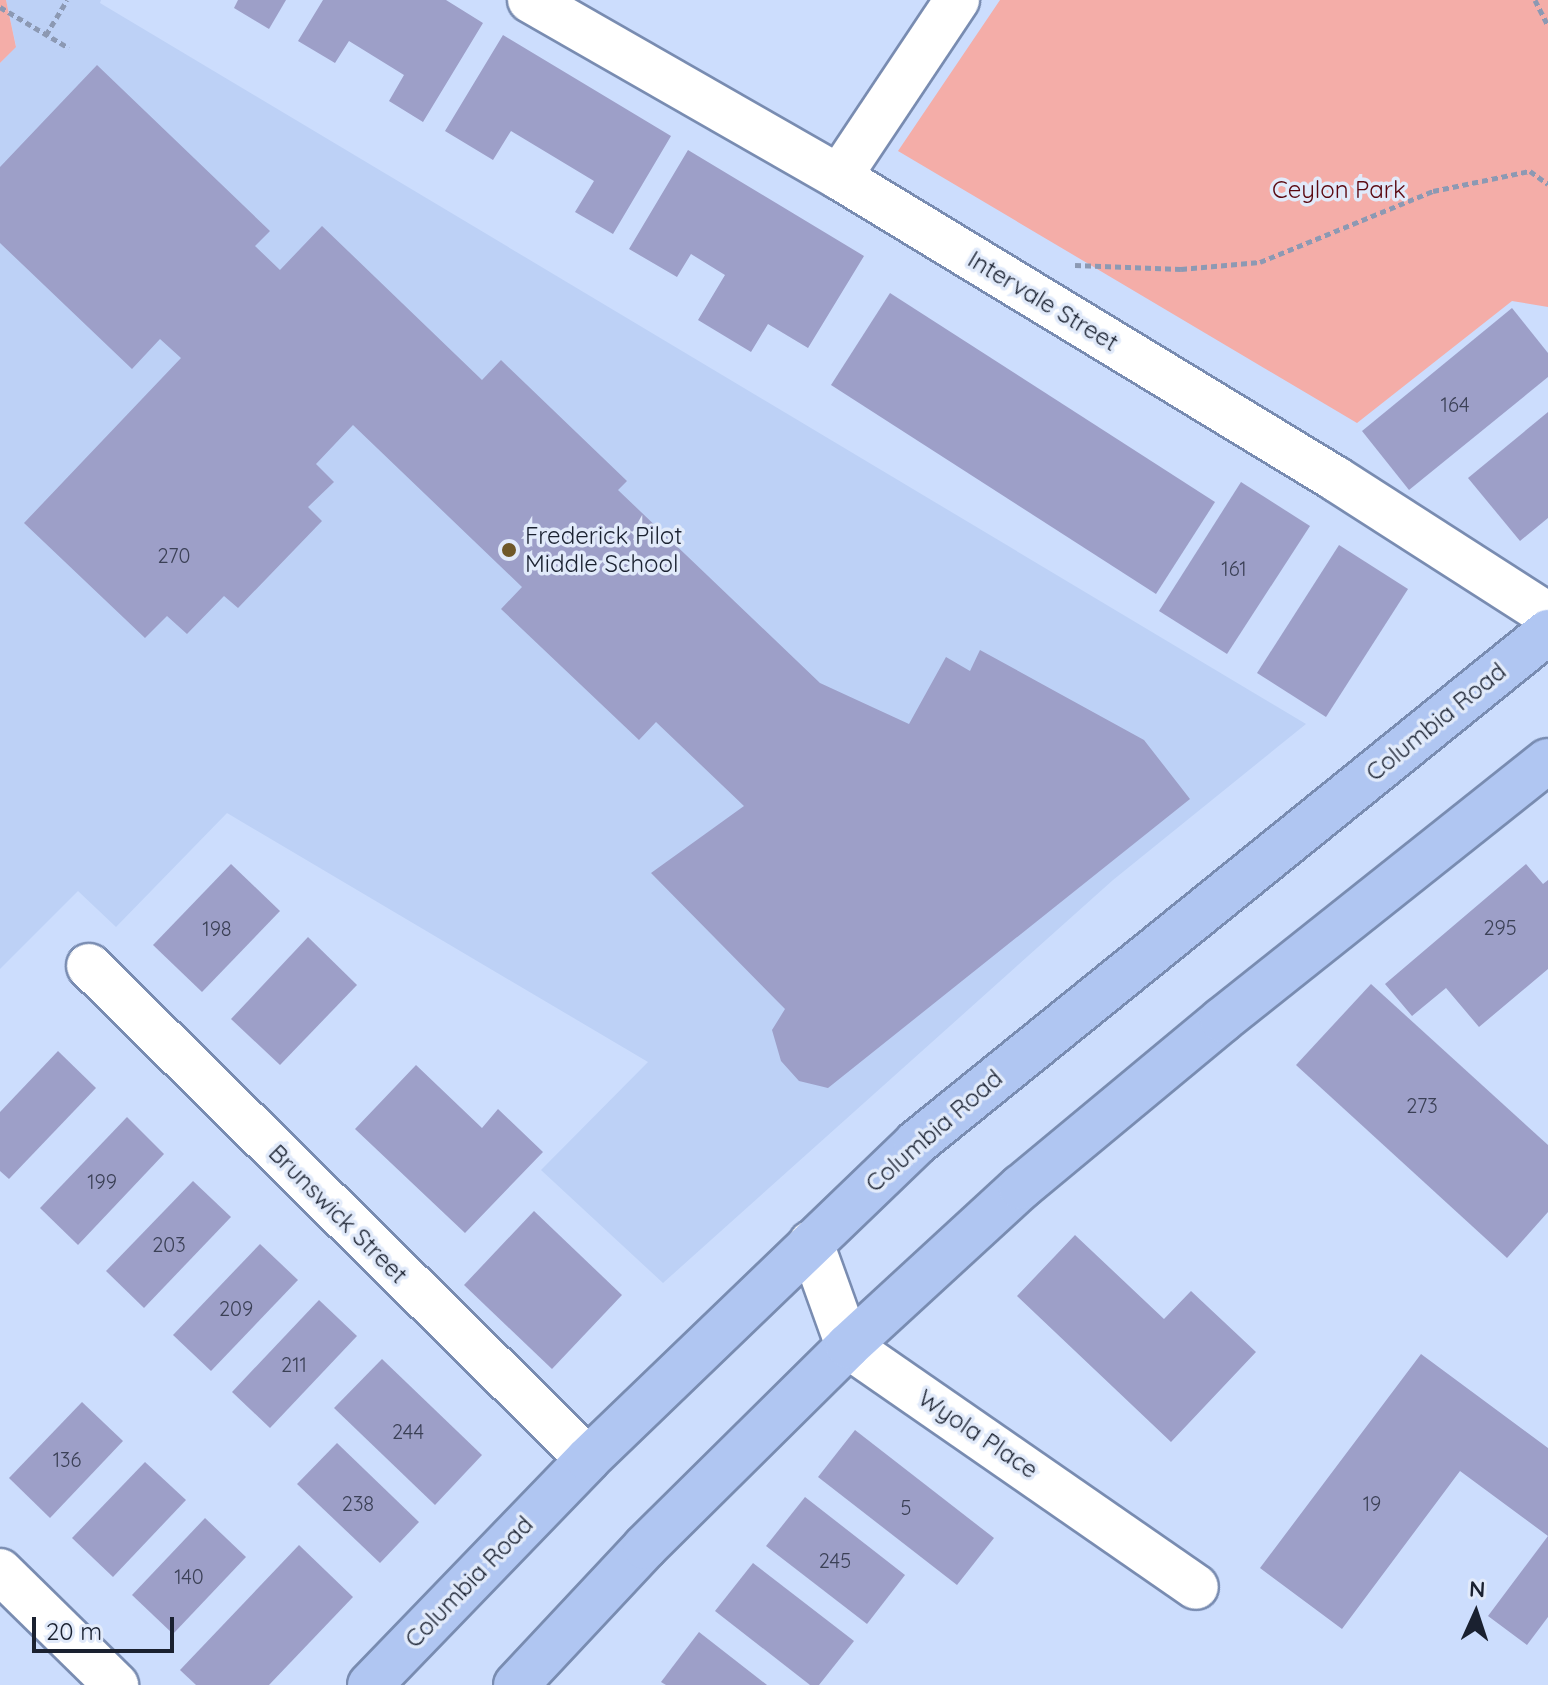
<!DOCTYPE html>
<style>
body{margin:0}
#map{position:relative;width:1548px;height:1685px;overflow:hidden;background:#ccddfd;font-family:Quicksand,sans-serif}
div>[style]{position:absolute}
.built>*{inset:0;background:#bdd1f6}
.green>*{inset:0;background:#f4ada8}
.building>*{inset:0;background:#9d9fc8}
.path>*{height:5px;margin-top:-2.5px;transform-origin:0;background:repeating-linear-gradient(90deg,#8c99b3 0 6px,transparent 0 10px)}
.roads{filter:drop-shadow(2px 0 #798cb1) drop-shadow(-2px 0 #798cb1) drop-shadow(0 2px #798cb1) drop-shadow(0 -2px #798cb1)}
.minor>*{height:44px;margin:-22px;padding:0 22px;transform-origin:22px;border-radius:22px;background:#fff}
.major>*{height:44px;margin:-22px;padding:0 22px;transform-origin:22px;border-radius:22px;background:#b0c6f2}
.dots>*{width:22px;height:22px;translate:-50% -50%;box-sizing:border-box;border:4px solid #e1eafa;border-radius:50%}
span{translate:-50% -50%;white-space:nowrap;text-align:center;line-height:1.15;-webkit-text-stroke:7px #e1eafa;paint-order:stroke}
.number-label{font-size:20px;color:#3b4056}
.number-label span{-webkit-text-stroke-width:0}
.park-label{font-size:24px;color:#5a0810}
.street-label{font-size:24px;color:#1a2130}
.poi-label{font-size:24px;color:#1a2130}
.left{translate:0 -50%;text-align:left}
.north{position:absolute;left:1436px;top:1573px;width:80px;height:80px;-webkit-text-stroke:6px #e1eafa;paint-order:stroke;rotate:3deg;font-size:22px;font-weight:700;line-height:32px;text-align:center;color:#1a2130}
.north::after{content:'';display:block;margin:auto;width:28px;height:36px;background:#1a2130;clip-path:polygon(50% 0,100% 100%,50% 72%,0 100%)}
.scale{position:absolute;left:32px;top:1617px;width:142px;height:36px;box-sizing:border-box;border:4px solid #1a2130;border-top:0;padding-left:10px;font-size:24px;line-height:28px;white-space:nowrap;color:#1a2130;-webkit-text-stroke:6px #e1eafa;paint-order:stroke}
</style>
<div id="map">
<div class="built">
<div style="clip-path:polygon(6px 0,101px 0,100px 3px,1306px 724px,1113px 880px,663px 1283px,541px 1170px,648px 1062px,227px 813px,116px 927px,78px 891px,0 969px,0 63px,16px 46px)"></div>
</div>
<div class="green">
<div style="clip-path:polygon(0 0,6px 0,16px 47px,0 63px)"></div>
<div style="clip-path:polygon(1000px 0,1548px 0,1548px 307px,1512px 301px,1357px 423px,898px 151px)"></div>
</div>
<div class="building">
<div style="clip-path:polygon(238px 0,286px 0,269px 29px,234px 8px)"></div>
<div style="clip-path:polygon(323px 0,446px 0,483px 23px,423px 122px,389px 101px,404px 75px,349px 41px,335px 63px,298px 41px)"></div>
<div style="clip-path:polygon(503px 35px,671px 136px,613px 234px,575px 212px,594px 181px,511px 131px,493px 160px,445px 131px)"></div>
<div style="clip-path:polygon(97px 65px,270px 231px,255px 246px,280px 270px,322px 226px,482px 380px,501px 360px,627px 481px,618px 490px,820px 683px,909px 724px,946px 657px,970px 671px,980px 650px,1144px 740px,1190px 799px,828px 1088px,799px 1081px,781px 1061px,772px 1030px,785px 1009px,651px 873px,744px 806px,656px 722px,639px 740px,501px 609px,522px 587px,353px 425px,316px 464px,334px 482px,308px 507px,322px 521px,238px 608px,224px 596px,187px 634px,167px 616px,145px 638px,24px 523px,181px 358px,160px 339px,132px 369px,0 243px,0 167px)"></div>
<div style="clip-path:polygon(688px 150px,864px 256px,808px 348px,768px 324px,751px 352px,698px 320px,725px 275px,691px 254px,677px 277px,629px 249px)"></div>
<div style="clip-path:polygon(890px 293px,1215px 502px,1156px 594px,831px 385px)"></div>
<div style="clip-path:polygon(1512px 308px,1548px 353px,1548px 377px,1409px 490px,1362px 431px)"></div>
<div style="clip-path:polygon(1548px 412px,1548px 518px,1520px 541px,1468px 478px)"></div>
<div style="clip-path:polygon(1241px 482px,1310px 526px,1227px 654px,1159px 611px)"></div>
<div style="clip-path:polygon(1339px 545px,1408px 589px,1326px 717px,1257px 673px)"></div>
<div style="clip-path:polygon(231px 864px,280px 911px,202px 992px,153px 945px)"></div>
<div style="clip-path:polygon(1526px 864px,1543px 884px,1548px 880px,1548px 969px,1479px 1027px,1446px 988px,1412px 1016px,1385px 984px)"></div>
<div style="clip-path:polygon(308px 937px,357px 985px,280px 1065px,231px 1019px)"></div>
<div style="clip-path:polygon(1371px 984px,1548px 1145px,1548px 1212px,1507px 1258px,1296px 1065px)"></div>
<div style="clip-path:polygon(58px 1051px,96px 1088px,9px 1179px,0 1171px,0 1112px)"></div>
<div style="clip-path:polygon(416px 1065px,482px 1128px,498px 1109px,543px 1152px,465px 1233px,355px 1129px)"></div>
<div style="clip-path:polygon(127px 1117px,164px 1154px,78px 1245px,40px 1208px)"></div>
<div style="clip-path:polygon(193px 1181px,231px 1217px,144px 1308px,106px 1271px)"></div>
<div style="clip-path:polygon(534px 1211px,622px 1295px,552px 1369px,464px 1285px)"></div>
<div style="clip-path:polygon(1075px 1235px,1164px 1319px,1191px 1291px,1256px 1352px,1171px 1442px,1017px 1296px)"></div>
<div style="clip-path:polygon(260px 1244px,298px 1280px,211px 1371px,173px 1335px)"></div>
<div style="clip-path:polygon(319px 1300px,357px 1336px,270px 1428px,232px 1392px)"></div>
<div style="clip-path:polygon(1421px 1354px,1548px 1448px,1548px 1617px,1527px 1645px,1488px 1616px,1548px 1536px,1460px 1471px,1342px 1629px,1260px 1568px)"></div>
<div style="clip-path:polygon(382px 1359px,482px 1455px,435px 1505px,334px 1408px)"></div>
<div style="clip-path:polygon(82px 1402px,123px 1441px,50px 1518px,9px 1478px)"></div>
<div style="clip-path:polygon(855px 1430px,994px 1538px,957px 1585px,818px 1477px)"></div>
<div style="clip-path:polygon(337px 1443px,419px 1522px,380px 1563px,297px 1484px)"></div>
<div style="clip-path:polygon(145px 1462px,186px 1500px,113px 1577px,72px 1538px)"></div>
<div style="clip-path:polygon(805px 1497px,905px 1575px,867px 1624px,766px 1546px)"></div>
<div style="clip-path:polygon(205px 1518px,246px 1557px,173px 1634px,132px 1595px)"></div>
<div style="clip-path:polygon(299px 1545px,353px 1597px,269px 1685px,196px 1685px,180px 1670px)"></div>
<div style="clip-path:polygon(753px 1563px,854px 1641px,819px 1685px,810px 1685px,715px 1611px)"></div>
<div style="clip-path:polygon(699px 1632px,767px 1685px,666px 1685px,661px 1682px)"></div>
</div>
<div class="path">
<div style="left:1535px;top:0;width:29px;rotate:63deg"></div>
<div style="left:0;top:7px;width:80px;rotate:30.7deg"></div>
<div style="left:46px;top:35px;width:41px;rotate:-59deg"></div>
<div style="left:1075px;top:265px;width:106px;rotate:2.2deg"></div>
<div style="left:1181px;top:269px;width:79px;rotate:-5.1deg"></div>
<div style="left:1260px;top:262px;width:187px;rotate:-22.3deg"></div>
<div style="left:1433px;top:191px;width:99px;rotate:-11.7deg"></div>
<div style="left:1530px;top:171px;width:22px;rotate:36deg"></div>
</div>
<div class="roads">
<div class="minor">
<div style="left:530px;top:0;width:356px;rotate:29.8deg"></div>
<div style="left:839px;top:177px;width:582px;rotate:31.28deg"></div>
<div style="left:1336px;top:479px;width:252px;rotate:32.7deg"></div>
<div style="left:839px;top:177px;width:213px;rotate:-56.3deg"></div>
<div style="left:89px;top:966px;width:701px;rotate:44.65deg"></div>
<div style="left:811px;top:1243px;width:109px;rotate:70.2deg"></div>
<div style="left:848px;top:1346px;width:423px;rotate:34.7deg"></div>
<div style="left:0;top:1571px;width:163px;rotate:44.5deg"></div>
</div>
<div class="major">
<div style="left:370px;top:1685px;width:314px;rotate:-46deg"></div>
<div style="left:588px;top:1459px;width:455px;rotate:-43.9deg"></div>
<div style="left:916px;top:1143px;width:813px;rotate:-38.96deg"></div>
<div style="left:516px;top:1685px;width:189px;rotate:-46.9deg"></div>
<div style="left:645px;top:1547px;width:286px;rotate:-44.7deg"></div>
<div style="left:848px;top:1346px;width:235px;rotate:-42.6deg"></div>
<div style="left:1021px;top:1187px;width:261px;rotate:-39.7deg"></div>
<div style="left:1222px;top:1020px;width:416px;rotate:-38.5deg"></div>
</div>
</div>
<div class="dots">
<div style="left:509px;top:550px;background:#6f5828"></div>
</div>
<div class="number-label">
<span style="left:1455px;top:404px">164</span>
<span style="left:174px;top:555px">270</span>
<span style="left:1234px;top:568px">161</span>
<span style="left:1500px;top:927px">295</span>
<span style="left:217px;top:928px">198</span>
<span style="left:1422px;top:1105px">273</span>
<span style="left:102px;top:1181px">199</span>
<span style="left:169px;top:1244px">203</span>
<span style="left:236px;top:1308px">209</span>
<span style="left:294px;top:1364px">211</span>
<span style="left:408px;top:1431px">244</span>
<span style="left:67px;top:1459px">136</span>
<span style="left:358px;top:1503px">238</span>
<span style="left:1372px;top:1503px">19</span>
<span style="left:906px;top:1507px">5</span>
<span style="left:835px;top:1560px">245</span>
<span style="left:189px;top:1576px">140</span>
</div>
<div class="park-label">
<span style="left:1339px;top:190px">Ceylon Park</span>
</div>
<div class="street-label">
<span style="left:1043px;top:301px;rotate:31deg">Intervale Street</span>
<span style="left:1436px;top:722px;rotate:-39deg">Columbia Road</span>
<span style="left:934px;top:1131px;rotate:-41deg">Columbia Road</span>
<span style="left:338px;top:1214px;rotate:45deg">Brunswick Street</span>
<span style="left:978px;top:1434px;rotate:34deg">Wyola Place</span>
<span style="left:469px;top:1582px;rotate:-46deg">Columbia Road</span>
</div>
<div class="poi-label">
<span class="left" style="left:525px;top:550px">Frederick Pilot<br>Middle School</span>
</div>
<div class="north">N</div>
<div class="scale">20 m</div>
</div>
